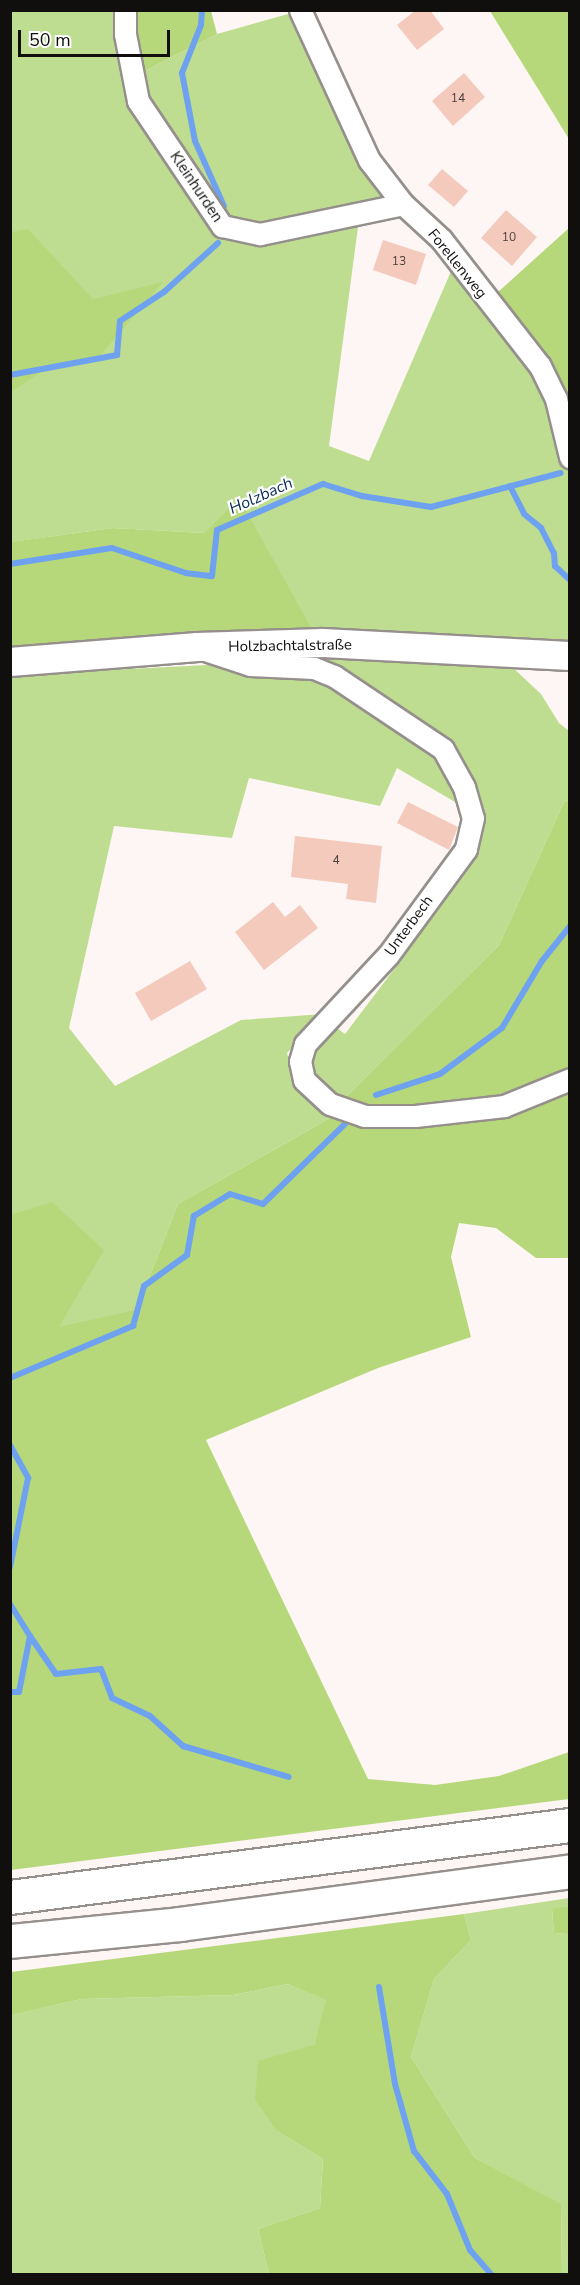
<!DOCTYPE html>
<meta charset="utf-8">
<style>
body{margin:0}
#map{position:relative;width:580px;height:2285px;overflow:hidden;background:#fdf6f4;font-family:"Nunito Sans",sans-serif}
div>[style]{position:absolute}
.green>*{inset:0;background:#bfdd90}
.forest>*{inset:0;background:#b6d87a}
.stream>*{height:6px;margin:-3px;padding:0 3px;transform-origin:3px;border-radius:3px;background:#6ea2f0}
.building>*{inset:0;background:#f4cabd}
.roads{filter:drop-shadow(2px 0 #96908d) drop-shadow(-2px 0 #96908d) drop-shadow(0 2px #96908d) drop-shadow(0 -2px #96908d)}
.street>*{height:21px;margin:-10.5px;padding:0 10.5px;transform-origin:10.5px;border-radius:10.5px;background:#fff}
.secondary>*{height:28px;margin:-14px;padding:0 14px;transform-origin:14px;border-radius:14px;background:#fff}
.highway>*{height:33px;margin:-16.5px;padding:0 16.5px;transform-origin:16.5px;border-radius:16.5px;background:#fff}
span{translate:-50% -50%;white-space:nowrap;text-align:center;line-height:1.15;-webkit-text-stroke:4.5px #fff;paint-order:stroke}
.number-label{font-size:12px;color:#4a3e3a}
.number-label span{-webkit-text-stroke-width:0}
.street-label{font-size:15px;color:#110f0e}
.water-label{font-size:16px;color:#0d3060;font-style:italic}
.frame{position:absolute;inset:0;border:12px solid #110f0e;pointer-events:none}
.scale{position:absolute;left:18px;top:30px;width:152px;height:27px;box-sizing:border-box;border:3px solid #110f0e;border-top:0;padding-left:8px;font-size:18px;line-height:21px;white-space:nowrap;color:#110f0e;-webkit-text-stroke:4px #fff;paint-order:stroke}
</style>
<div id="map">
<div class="green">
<div style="clip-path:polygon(10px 11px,125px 11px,135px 76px,217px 34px,299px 11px,403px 204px,360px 212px,329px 446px,369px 461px,455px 262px,555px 399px,569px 393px,569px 645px,313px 631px,205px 533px,113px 528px,11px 542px)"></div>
<div style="clip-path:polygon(324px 659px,510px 665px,541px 694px,559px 723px,569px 731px,569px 800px,564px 802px,499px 945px,341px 1102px,315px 1080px,309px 1066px,311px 1049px,333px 1025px,345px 1034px,398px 964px,480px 843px,484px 819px,397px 768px,380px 806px,249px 778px,232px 838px,114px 826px,69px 1028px,115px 1086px,241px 1020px,323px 1014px,287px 1053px,296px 1087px,332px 1117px,178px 1204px,137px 1309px,58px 1328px,11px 1215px,11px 675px)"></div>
<div style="clip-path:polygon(569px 1898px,569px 1906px,552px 1910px,554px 1933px,570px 1934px,569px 2274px,562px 2274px,561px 2205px,475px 2158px,411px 2057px,434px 1979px,471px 1940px,464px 1914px)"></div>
<div style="clip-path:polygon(288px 1984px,327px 2000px,314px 2045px,277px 2131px,323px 2159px,320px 2208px,258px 2229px,269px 2274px,11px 2274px,10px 2015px,82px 1999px,233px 1995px)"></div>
</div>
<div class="forest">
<div style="clip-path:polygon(125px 11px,211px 11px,217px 34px,135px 76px)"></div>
<div style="clip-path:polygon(490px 11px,569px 11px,569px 139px)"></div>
<div style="clip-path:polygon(569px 228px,569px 393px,556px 399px,487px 302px)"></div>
<div style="clip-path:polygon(28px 229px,93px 299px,163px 282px,99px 357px,47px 368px,11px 392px,11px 232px)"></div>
<div style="clip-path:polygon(239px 498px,313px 631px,11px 652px,10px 542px,113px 528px,205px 533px)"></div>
<div style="clip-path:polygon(569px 800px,569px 1258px,536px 1258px,496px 1228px,459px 1223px,451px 1257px,471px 1337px,378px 1368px,206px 1440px,368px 1779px,435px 1785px,499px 1776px,569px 1752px,569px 1799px,11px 1870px,10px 1215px,52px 1202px,104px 1250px,59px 1327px,137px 1309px,178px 1204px,332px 1117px,341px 1102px,499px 945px,564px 802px)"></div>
<div style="clip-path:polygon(569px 1906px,569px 1934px,554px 1933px,552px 1909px)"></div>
<div style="clip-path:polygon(464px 1914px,471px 1940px,434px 1979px,411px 2057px,475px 2158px,561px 2204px,562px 2274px,269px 2274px,258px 2229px,320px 2208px,323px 2159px,277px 2131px,255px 2100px,258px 2061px,314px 2045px,326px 2000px,288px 1984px,233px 1995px,82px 1999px,11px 2015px,11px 1972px)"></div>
</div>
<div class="stream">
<div style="left:202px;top:10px;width:15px;rotate:94deg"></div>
<div style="left:201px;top:25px;width:52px;rotate:111.6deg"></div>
<div style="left:182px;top:73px;width:69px;rotate:79.2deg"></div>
<div style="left:195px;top:141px;width:71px;rotate:66deg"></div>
<div style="left:10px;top:375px;width:109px;rotate:-10.6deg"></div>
<div style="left:117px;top:355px;width:34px;rotate:-85deg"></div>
<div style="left:120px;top:321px;width:53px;rotate:-33.4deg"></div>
<div style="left:164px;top:292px;width:73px;rotate:-42.2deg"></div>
<div style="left:510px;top:486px;width:31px;rotate:63deg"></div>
<div style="left:524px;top:514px;width:22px;rotate:39deg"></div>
<div style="left:541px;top:528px;width:28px;rotate:63deg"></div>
<div style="left:554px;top:553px;width:13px;rotate:86deg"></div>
<div style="left:555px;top:566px;width:21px;rotate:43deg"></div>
<div style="left:10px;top:564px;width:103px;rotate:-8.9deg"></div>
<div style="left:112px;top:548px;width:78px;rotate:18.7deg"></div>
<div style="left:186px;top:573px;width:26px;rotate:7deg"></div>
<div style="left:212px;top:576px;width:46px;rotate:-83.8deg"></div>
<div style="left:217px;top:530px;width:116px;rotate:-23.5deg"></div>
<div style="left:323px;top:484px;width:41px;rotate:17.1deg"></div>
<div style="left:362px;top:496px;width:70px;rotate:9.1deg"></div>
<div style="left:431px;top:507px;width:134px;rotate:-14.7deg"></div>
<div style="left:376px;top:1095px;width:67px;rotate:-18.2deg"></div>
<div style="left:440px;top:1074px;width:77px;rotate:-36.6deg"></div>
<div style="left:502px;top:1028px;width:78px;rotate:-59.2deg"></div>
<div style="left:542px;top:961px;width:45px;rotate:-51.3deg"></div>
<div style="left:10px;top:1378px;width:134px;rotate:-22.9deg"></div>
<div style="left:133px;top:1326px;width:41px;rotate:-74.6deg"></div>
<div style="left:144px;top:1286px;width:53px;rotate:-35.8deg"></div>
<div style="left:187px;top:1255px;width:40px;rotate:-80deg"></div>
<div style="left:194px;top:1216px;width:42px;rotate:-31.4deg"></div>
<div style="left:230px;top:1194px;width:34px;rotate:17deg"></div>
<div style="left:263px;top:1204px;width:115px;rotate:-44.3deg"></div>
<div style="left:10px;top:1445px;width:38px;rotate:61deg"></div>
<div style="left:28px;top:1478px;width:91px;rotate:101.4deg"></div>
<div style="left:10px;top:1604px;width:38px;rotate:58deg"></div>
<div style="left:30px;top:1636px;width:57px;rotate:101.1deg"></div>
<div style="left:19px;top:1692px;width:9px;rotate:180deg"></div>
<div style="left:30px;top:1636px;width:46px;rotate:55.6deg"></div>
<div style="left:56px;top:1674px;width:45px;rotate:-6.3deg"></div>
<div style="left:101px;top:1669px;width:31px;rotate:69deg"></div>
<div style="left:112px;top:1698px;width:42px;rotate:25.3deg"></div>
<div style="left:150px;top:1716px;width:45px;rotate:42.3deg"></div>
<div style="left:183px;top:1746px;width:110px;rotate:16.3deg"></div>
<div style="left:379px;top:1987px;width:98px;rotate:80.6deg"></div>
<div style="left:395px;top:2084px;width:70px;rotate:74.2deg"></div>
<div style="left:414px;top:2151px;width:54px;rotate:52.5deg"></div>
<div style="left:447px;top:2194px;width:61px;rotate:67.7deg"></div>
<div style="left:470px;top:2250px;width:32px;rotate:49deg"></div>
</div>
<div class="building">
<div style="clip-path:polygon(416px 10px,430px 10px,444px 29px,417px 50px,397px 25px)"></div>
<div style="clip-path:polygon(464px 73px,485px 97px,453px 126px,432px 101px)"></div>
<div style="clip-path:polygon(442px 169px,468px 191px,454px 207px,428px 185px)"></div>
<div style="clip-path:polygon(506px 210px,537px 237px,512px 266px,481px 238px)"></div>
<div style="clip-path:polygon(383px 240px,426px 254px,416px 285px,373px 270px)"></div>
<div style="clip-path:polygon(408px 802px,458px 827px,449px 850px,397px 823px)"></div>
<div style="clip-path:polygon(295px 836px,382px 846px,376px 903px,346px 899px,348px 884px,291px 877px)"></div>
<div style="clip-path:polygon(273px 902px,285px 917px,300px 905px,318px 928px,264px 970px,235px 932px)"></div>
<div style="clip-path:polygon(190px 961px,207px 989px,151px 1021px,135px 993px)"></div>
</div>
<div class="roads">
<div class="street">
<div style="left:125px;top:10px;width:24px;rotate:90deg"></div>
<div style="left:125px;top:34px;width:68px;rotate:79deg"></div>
<div style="left:138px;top:101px;width:151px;rotate:56.1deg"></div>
<div style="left:222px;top:226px;width:39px;rotate:12deg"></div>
<div style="left:260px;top:234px;width:146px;rotate:-11.8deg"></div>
<div style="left:300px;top:10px;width:165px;rotate:65.3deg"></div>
<div style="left:369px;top:160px;width:56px;rotate:52.3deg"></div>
<div style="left:403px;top:204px;width:52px;rotate:42.6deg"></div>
<div style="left:441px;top:239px;width:161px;rotate:52.1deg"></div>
<div style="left:540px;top:366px;width:37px;rotate:64deg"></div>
<div style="left:556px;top:399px;width:60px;rotate:76.4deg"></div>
<div style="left:208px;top:651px;width:44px;rotate:18.4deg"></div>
<div style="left:250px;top:665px;width:64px;rotate:2.7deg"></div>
<div style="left:314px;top:668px;width:22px;rotate:22deg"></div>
<div style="left:334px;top:676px;width:131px;rotate:33.8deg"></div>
<div style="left:443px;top:749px;width:43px;rotate:61.1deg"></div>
<div style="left:464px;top:787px;width:32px;rotate:74deg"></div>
<div style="left:473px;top:818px;width:32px;rotate:103deg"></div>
<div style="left:466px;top:849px;width:132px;rotate:126.3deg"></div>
<div style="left:388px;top:955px;width:122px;rotate:133deg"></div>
<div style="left:305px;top:1044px;width:18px;rotate:106deg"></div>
<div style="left:300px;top:1061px;width:19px;rotate:78deg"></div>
<div style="left:304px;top:1080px;width:35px;rotate:43deg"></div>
<div style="left:330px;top:1104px;width:36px;rotate:19deg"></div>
<div style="left:364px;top:1116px;width:51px"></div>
<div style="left:415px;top:1116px;width:90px;rotate:-6.4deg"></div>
<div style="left:504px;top:1106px;width:71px;rotate:-22.2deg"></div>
</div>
<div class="secondary">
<div style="left:10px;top:662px;width:188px;rotate:-4.6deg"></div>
<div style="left:197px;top:647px;width:126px;rotate:-1.8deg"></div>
<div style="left:323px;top:643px;width:247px;rotate:3deg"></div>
</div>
<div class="highway">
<div style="left:10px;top:1897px;width:565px;rotate:-7.33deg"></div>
<div style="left:10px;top:1941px;width:171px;rotate:-5.7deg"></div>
<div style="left:180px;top:1924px;width:394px;rotate:-7.7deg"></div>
</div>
</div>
<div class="number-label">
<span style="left:458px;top:99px">14</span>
<span style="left:509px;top:238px">10</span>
<span style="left:399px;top:262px">13</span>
<span style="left:336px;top:861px">4</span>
</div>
<div class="street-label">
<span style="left:196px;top:187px;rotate:56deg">Kleinhurden</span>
<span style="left:457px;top:264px;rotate:51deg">Forellenweg</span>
<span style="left:290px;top:646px;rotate:-1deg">Holzbachtalstraße</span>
<span style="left:409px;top:926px;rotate:-54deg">Unterbech</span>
</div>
<div class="water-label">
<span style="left:261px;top:496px;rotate:-24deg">Holzbach</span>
</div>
<div class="frame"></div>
<div class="scale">50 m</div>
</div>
